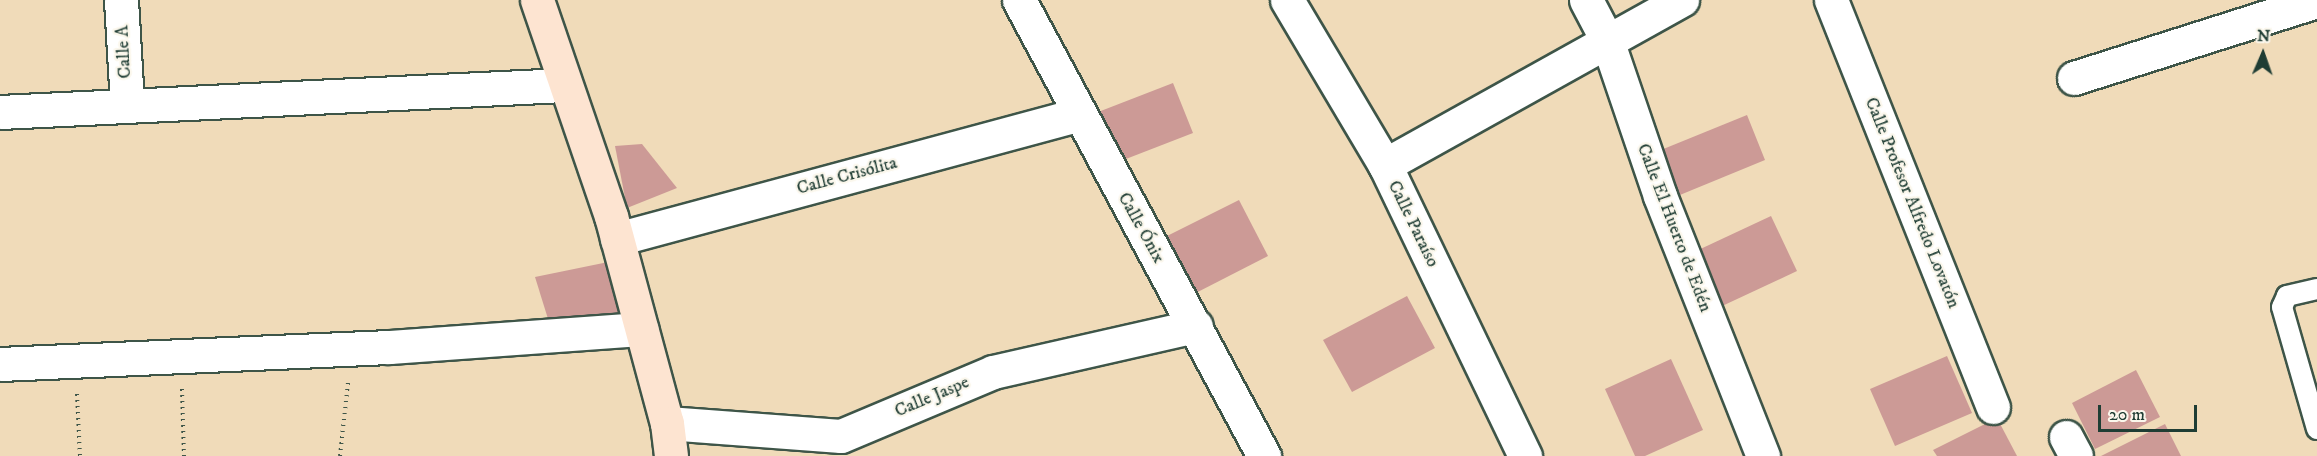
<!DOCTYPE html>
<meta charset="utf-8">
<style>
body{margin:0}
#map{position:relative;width:2317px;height:456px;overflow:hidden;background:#f0dbb9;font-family:"IM FELL DW Pica",serif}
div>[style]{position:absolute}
.building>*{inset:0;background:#cc9a96}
.path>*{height:4px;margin-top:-2px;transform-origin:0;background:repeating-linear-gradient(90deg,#3e5548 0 1.5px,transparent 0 6px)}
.roads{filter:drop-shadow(2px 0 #3e5548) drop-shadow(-2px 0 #3e5548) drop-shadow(0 2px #3e5548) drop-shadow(0 -2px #3e5548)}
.service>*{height:20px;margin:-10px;padding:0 10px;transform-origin:10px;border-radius:10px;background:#fff}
.minor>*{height:33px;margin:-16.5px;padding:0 16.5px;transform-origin:16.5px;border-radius:16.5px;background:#fff}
.secondary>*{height:33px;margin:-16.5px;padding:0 16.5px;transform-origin:16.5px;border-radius:16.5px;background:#fde4d1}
span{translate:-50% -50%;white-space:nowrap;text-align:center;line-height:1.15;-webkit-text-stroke:4.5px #fbf7ec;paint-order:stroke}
.street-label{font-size:18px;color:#1f3d34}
.north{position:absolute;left:2233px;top:24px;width:60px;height:60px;-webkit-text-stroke:4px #fbf7ec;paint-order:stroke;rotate:2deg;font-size:16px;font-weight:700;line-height:24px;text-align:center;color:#1f3d34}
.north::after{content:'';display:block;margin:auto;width:21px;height:27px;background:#1f3d34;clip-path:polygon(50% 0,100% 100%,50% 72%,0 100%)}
.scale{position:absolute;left:2098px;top:405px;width:99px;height:27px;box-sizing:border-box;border:3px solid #1f3d34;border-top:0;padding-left:8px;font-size:18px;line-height:21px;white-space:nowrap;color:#1f3d34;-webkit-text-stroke:4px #fbf7ec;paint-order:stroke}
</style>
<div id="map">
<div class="building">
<div style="clip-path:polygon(1173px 83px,1193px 133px,1113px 164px,1093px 114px)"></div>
<div style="clip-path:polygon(1747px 115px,1765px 160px,1675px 197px,1656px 152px)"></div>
<div style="clip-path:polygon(642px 144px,677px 188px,627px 208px,615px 146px)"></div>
<div style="clip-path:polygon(1239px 200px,1268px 256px,1186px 298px,1157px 241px)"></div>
<div style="clip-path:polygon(1771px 216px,1797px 271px,1720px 307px,1694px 252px)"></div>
<div style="clip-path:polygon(618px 260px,633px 316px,553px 335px,535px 277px)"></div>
<div style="clip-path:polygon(1407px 296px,1435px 348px,1352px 392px,1323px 340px)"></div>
<div style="clip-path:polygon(1947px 356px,1972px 413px,1895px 446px,1870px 389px)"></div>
<div style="clip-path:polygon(1671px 359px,1703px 430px,1645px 456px,1635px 456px,1605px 389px)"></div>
<div style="clip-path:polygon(2136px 370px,2160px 417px,2095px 449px,2072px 403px)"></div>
<div style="clip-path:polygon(1997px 418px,2017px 456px,1937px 456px,1933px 450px)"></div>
<div style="clip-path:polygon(2165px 424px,2181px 456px,2101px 456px)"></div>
</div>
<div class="path">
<div style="left:182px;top:389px;width:67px;rotate:88.3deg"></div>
<div style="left:77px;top:394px;width:62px;rotate:87.2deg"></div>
<div style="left:340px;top:456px;width:74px;rotate:-83.8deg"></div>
</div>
<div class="roads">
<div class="service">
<div style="left:2317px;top:289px;width:31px;rotate:167deg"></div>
<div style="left:2287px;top:296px;width:12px;rotate:114deg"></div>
<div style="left:2282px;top:307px;width:127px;rotate:74deg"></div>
</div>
<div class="minor">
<div style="left:121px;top:0;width:104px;rotate:86.7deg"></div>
<div style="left:1019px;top:0;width:518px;rotate:61.75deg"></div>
<div style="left:1287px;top:0;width:192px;rotate:59.3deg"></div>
<div style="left:1385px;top:165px;width:323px;rotate:64.3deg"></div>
<div style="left:1586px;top:0;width:45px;rotate:62.3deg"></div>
<div style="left:1607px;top:40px;width:165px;rotate:71.2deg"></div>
<div style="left:1660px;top:196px;width:280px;rotate:68.4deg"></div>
<div style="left:1831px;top:0;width:438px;rotate:68.3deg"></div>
<div style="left:2074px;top:78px;width:255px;rotate:-17.6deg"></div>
<div style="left:0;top:112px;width:566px;rotate:-2.74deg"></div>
<div style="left:1385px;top:165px;width:340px;rotate:-29.1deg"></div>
<div style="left:617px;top:239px;width:476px;rotate:-15.1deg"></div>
<div style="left:0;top:364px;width:389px;rotate:-2.5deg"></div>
<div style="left:389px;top:347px;width:253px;rotate:-4.1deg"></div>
<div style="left:667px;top:423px;width:174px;rotate:4.3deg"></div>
<div style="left:841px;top:436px;width:165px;rotate:-22.8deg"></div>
<div style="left:993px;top:372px;width:208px;rotate:-12.8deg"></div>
<div style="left:2066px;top:437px;width:21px;rotate:62deg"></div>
</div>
<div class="secondary">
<div style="left:537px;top:0;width:228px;rotate:71.1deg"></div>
<div style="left:611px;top:216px;width:214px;rotate:74.9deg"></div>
<div style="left:667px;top:423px;width:33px;rotate:83deg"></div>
</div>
</div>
<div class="street-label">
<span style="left:124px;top:52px;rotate:-93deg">Calle A</span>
<span style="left:847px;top:176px;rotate:-15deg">Calle Crisólita</span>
<span style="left:1912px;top:203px;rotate:68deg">Calle Profesor Alfredo Lovatón</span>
<span style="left:1413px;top:224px;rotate:64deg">Calle Paraíso</span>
<span style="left:1141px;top:228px;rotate:61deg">Calle Ónix</span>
<span style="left:1674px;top:228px;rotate:69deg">Calle El Huerto de Edén</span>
<span style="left:932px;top:397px;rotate:-23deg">Calle Jaspe</span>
</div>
<div class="north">N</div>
<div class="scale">20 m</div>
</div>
